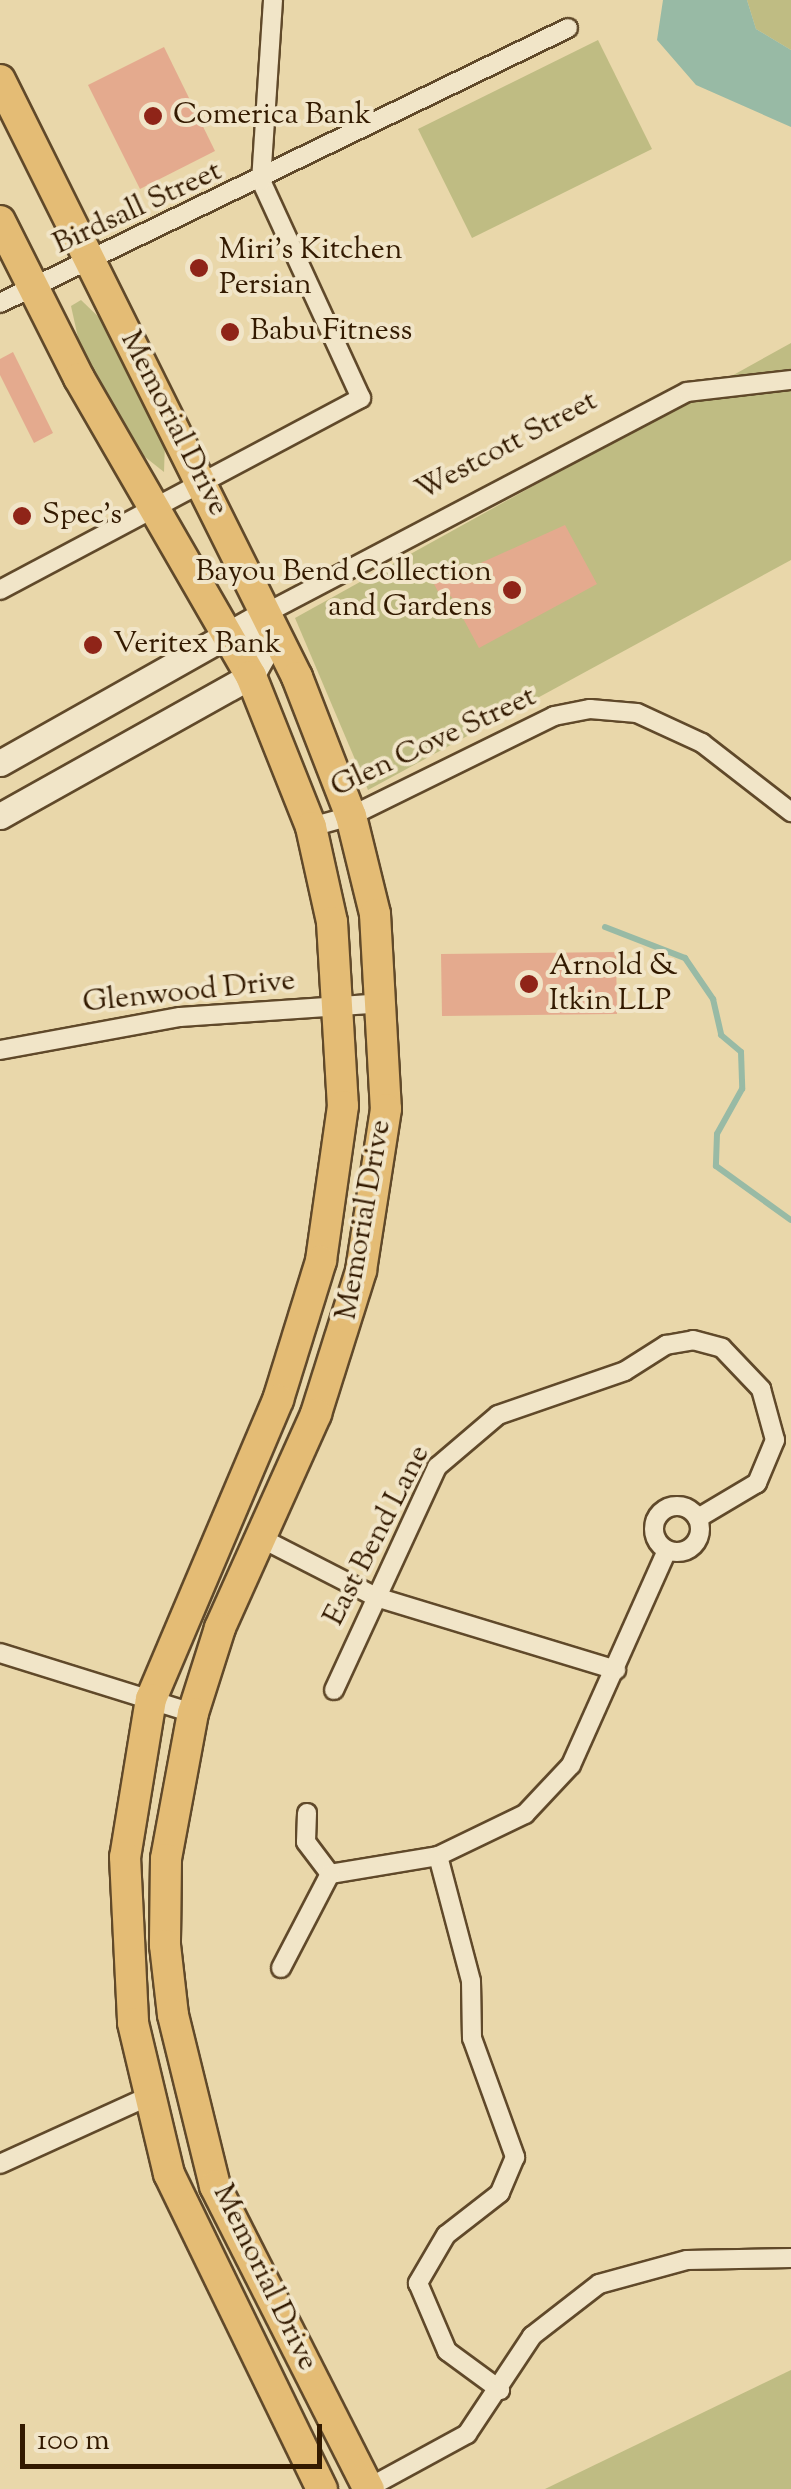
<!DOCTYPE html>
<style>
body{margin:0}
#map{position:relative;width:791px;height:2489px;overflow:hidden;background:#e9d7aa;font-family:"Sorts Mill Goudy",serif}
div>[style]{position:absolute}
.green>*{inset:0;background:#bfbc83}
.water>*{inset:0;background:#98baa5}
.stream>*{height:6px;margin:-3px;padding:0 3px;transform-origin:3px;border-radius:3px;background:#98baa5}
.building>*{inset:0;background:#e4aa8e}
.roads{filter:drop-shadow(2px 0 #60492a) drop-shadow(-2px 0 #60492a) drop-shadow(0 2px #60492a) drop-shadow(0 -2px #60492a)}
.street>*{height:18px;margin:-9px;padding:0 9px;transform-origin:9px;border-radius:9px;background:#f1e5c8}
.street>.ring{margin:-9px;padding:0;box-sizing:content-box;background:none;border:18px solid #f1e5c8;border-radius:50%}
.secondary>*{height:25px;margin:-12.5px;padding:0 12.5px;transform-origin:12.5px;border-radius:12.5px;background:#f1e5c8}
.primary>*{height:30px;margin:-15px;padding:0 15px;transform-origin:15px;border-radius:15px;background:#e4bc75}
.dots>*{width:28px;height:28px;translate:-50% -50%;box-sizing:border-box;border:5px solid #f1e5c8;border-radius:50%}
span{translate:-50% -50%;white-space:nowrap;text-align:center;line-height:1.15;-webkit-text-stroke:8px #f1e5c8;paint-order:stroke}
.poi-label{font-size:30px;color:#331a00}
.left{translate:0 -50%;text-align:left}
.right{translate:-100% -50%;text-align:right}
.street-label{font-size:30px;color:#331a00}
.scale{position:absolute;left:20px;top:2424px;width:302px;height:45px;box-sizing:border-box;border:5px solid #331a00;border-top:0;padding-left:12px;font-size:30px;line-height:35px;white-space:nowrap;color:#331a00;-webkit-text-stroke:8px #f1e5c8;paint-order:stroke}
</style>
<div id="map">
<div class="green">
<div style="clip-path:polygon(747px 0,791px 0,791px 50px,756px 29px)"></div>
<div style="clip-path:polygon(598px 40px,652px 149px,472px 238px,418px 129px)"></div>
<div style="clip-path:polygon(81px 300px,107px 325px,165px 442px,164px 472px,140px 453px,81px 351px,71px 306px)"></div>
<div style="clip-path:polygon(791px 343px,791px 560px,368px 790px,295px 618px)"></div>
<div style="clip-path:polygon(791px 2370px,791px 2489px,545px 2489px)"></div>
</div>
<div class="water">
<div style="clip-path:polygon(663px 0,747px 0,756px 29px,791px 50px,791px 127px,696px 85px,657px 40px)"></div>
</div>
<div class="stream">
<div style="left:605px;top:927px;width:86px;rotate:21.2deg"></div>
<div style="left:685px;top:958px;width:50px;rotate:55.7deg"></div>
<div style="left:713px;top:999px;width:37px;rotate:77deg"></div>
<div style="left:721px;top:1035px;width:26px;rotate:40deg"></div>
<div style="left:741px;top:1052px;width:37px;rotate:88deg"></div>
<div style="left:742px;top:1089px;width:51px;rotate:119.1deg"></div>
<div style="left:717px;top:1134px;width:32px;rotate:92deg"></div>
<div style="left:716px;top:1166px;width:92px;rotate:35.8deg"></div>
</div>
<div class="building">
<div style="clip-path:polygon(164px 47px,215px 151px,140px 189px,88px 85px)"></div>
<div style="clip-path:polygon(13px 352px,53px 433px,34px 443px,0 375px,0 359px)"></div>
<div style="clip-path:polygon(565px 525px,597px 584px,479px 648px,451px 596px,443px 601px,434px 584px)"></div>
<div style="clip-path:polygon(616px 952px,617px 1014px,442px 1016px,441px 954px)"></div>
</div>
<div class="roads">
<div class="street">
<div style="left:0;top:303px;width:631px;rotate:-25.83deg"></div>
<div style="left:0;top:590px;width:409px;rotate:-28deg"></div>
<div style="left:361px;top:398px;width:239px;rotate:-114.7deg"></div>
<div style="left:261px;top:181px;width:181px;rotate:-86.2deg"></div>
<div style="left:266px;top:613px;width:475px;rotate:-27.7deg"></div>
<div style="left:687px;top:392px;width:105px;rotate:-6.6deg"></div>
<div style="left:311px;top:827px;width:41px;rotate:-15.4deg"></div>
<div style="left:351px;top:816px;width:226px;rotate:-26.2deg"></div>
<div style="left:554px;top:716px;width:37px;rotate:-11deg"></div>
<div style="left:590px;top:709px;width:47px;rotate:4.9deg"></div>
<div style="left:637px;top:713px;width:72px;rotate:24.8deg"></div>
<div style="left:702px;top:743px;width:113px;rotate:37.8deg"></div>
<div style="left:0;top:1050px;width:183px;rotate:-10.4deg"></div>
<div style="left:180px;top:1017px;width:205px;rotate:-3.9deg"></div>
<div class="ring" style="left:654px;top:1506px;width:28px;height:28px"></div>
<div style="left:261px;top:1538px;width:129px;rotate:27.2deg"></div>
<div style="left:376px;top:1597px;width:251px;rotate:16.9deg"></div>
<div style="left:0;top:1653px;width:202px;rotate:17.3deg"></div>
<div style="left:334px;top:1690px;width:246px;rotate:-65.2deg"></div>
<div style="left:437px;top:1467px;width:80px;rotate:-40.4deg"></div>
<div style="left:498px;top:1415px;width:134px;rotate:-19.1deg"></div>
<div style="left:625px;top:1371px;width:49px;rotate:-32.4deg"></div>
<div style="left:666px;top:1345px;width:27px;rotate:-10deg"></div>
<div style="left:693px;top:1340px;width:30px;rotate:15deg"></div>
<div style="left:722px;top:1348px;width:57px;rotate:46.4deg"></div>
<div style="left:761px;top:1389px;width:53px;rotate:74.6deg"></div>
<div style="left:775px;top:1440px;width:47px;rotate:112.7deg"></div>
<div style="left:757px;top:1483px;width:69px;rotate:149.3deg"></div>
<div style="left:307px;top:1813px;width:29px;rotate:92deg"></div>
<div style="left:306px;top:1842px;width:40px;rotate:53deg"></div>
<div style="left:330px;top:1874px;width:109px;rotate:-9.5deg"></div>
<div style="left:438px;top:1856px;width:97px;rotate:-25.8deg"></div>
<div style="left:525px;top:1814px;width:67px;rotate:-46.8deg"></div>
<div style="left:571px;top:1765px;width:235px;rotate:-65.9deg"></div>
<div style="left:438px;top:1856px;width:129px;rotate:75.2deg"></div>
<div style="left:471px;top:1981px;width:57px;rotate:89deg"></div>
<div style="left:472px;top:2038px;width:127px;rotate:70.1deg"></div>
<div style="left:515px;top:2157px;width:39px;rotate:113deg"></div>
<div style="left:500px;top:2193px;width:68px;rotate:142.1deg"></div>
<div style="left:446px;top:2235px;width:56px;rotate:120.3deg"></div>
<div style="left:418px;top:2283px;width:74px;rotate:66.9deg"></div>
<div style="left:447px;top:2351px;width:66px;rotate:36.3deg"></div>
<div style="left:281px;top:1968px;width:106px;rotate:-62.5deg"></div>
<div style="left:0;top:2164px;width:162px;rotate:-24.5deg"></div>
<div style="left:368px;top:2488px;width:113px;rotate:-28.6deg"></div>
<div style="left:467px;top:2434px;width:118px;rotate:-56.4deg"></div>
<div style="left:532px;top:2336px;width:85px;rotate:-37.8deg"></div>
<div style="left:599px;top:2284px;width:91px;rotate:-15.3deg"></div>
<div style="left:687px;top:2260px;width:104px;rotate:-1.1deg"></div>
</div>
<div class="secondary">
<div style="left:0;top:763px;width:305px;rotate:-29.4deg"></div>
<div style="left:0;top:816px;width:287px;rotate:-29.2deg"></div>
<div style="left:251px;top:676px;width:23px;rotate:-61deg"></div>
<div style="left:262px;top:656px;width:43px;rotate:-84.7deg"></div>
</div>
<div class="primary">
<div style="left:0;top:80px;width:667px;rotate:63.55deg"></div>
<div style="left:297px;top:677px;width:149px;rotate:68.8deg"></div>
<div style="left:351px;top:816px;width:101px;rotate:76.2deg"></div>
<div style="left:375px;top:914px;width:195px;rotate:86.8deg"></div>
<div style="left:386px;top:1109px;width:164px;rotate:98.8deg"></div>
<div style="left:361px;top:1271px;width:150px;rotate:107.5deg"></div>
<div style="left:316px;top:1414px;width:235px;rotate:114.2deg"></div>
<div style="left:220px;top:1628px;width:89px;rotate:107.6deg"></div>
<div style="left:193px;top:1713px;width:148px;rotate:100.5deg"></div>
<div style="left:166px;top:1859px;width:86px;rotate:90.7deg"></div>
<div style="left:165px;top:1945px;width:70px;rotate:83.5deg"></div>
<div style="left:173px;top:2015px;width:176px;rotate:76.2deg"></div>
<div style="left:215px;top:2186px;width:340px;rotate:63.1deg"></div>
<div style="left:0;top:221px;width:176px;rotate:63.3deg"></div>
<div style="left:79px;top:378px;width:344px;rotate:60deg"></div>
<div style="left:251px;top:676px;width:162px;rotate:68.3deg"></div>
<div style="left:311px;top:827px;width:97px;rotate:77.5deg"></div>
<div style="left:332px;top:922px;width:184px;rotate:86.6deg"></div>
<div style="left:343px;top:1106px;width:157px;rotate:98.1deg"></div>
<div style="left:321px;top:1261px;width:145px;rotate:107.2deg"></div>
<div style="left:278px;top:1400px;width:325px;rotate:113deg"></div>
<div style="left:151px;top:1699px;width:160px;rotate:99.3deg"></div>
<div style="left:125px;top:1857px;width:166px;rotate:87.2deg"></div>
<div style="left:133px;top:2023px;width:155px;rotate:76.6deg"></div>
<div style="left:169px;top:2174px;width:350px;rotate:64.1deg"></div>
</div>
</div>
<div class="dots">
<div style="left:153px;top:116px;background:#8f2418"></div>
<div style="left:199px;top:268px;background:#8f2418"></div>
<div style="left:230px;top:332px;background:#8f2418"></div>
<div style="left:22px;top:516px;background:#8f2418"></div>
<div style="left:512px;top:590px;background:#8f2418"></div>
<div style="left:93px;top:645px;background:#8f2418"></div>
<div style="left:529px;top:984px;background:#8f2418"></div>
</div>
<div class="poi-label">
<span class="left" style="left:173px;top:116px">Comerica Bank</span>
<span class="left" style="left:219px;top:268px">Miri's Kitchen<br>Persian</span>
<span class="left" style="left:250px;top:332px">Babu Fitness</span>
<span class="left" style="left:42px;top:516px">Spec's</span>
<span class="right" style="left:492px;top:590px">Bayou Bend Collection<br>and Gardens</span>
<span class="left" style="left:113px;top:645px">Veritex Bank</span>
<span class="left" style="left:549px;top:984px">Arnold &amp;<br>Itkin LLP</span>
</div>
<div class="street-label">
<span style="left:138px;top:209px;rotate:-25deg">Birdsall Street</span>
<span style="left:173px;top:424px;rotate:63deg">Memorial Drive</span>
<span style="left:507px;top:447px;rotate:-28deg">Westcott Street</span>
<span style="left:434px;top:743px;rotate:-25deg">Glen Cove Street</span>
<span style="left:189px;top:993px;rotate:-6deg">Glenwood Drive</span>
<span style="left:365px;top:1220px;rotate:-80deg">Memorial Drive</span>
<span style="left:378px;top:1536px;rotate:-63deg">East Bend Lane</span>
<span style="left:264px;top:2278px;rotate:64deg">Memorial Drive</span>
</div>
<div class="scale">100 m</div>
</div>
